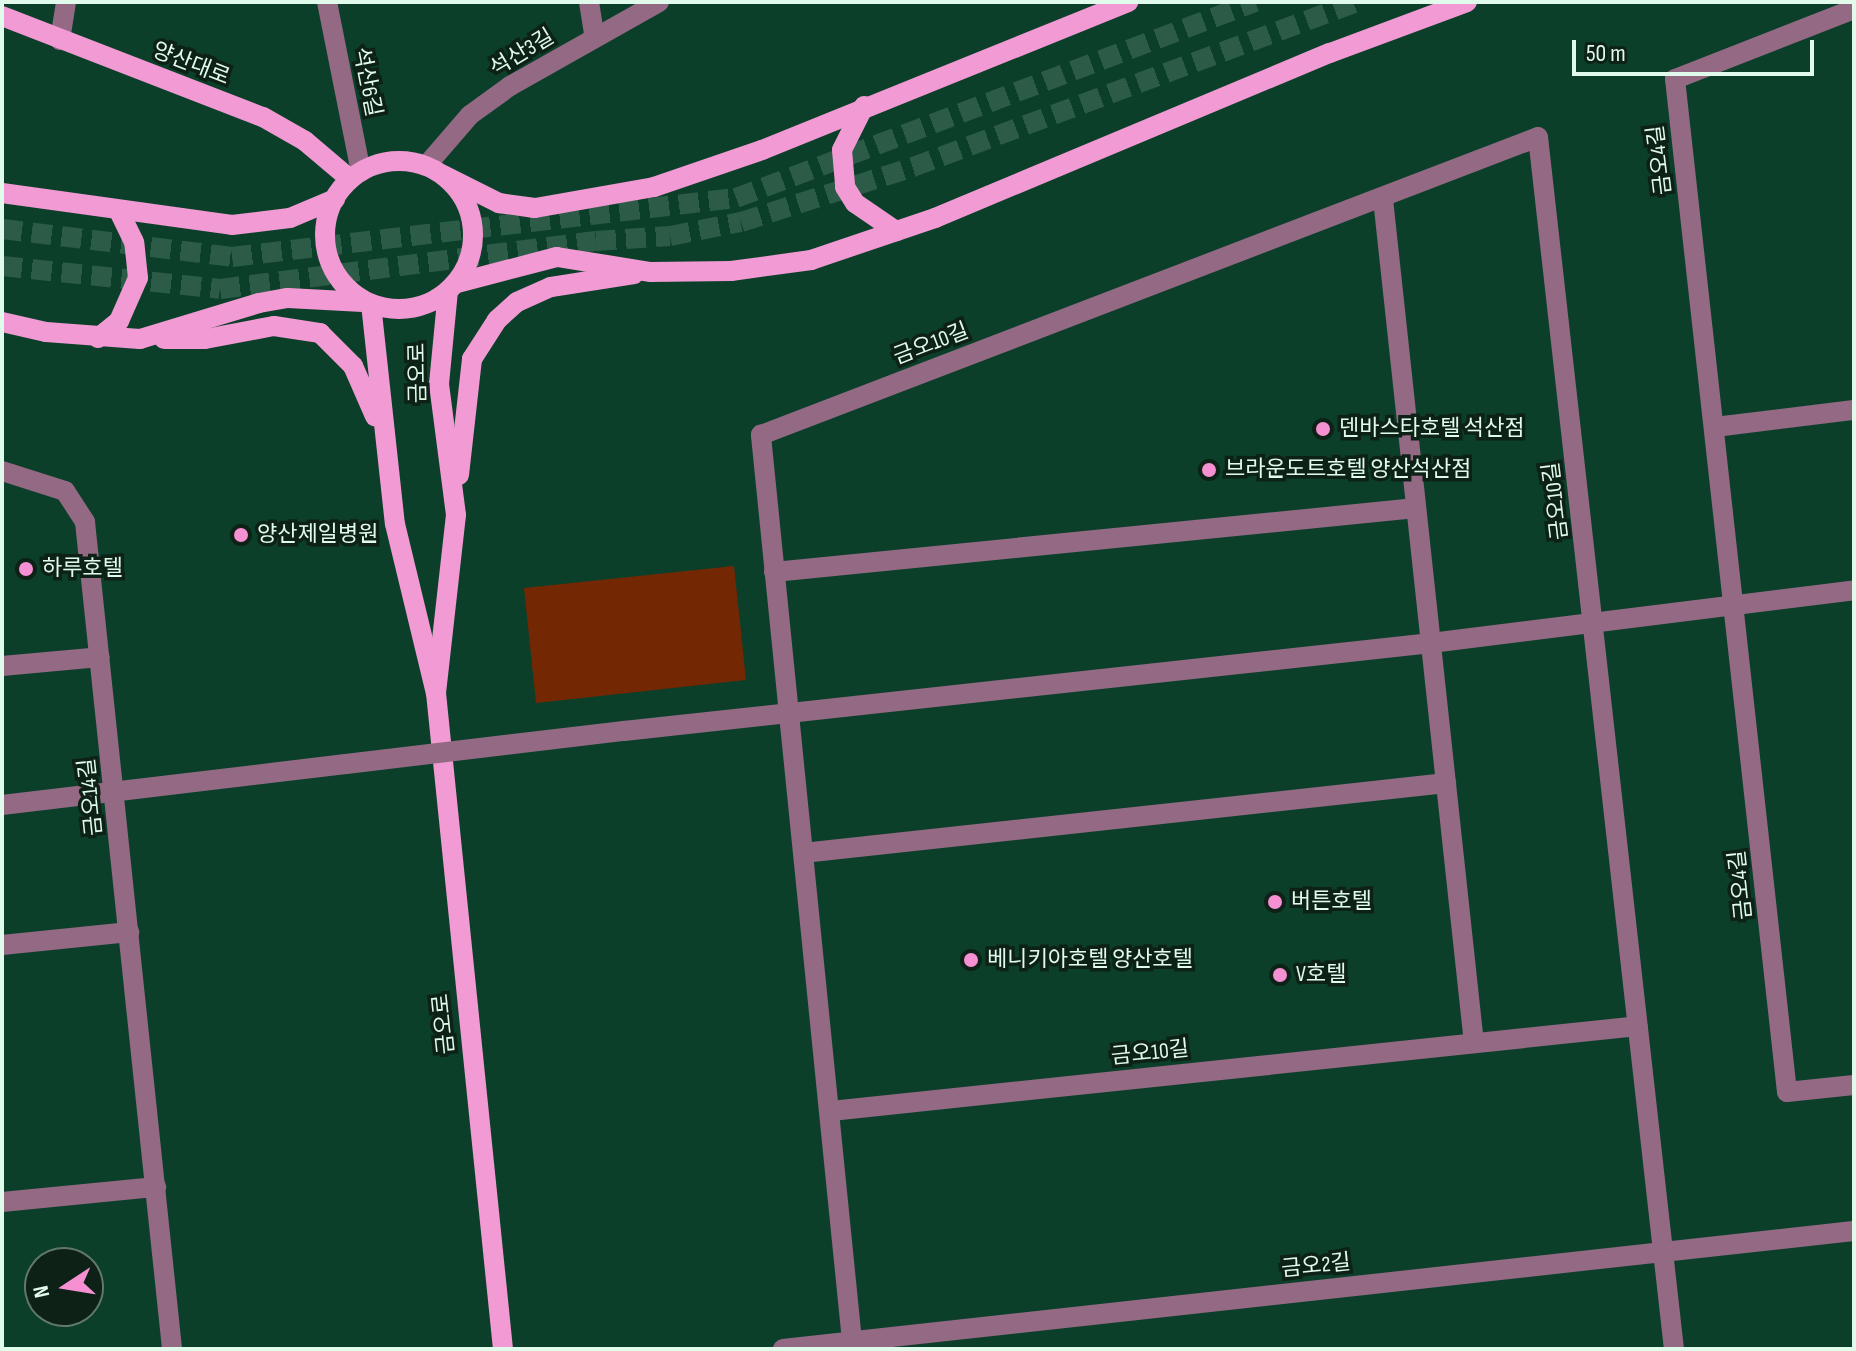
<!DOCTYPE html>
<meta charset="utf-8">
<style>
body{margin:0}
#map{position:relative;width:1856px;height:1351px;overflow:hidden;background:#0c3f2a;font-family:"Sofia Sans Condensed","Noto Sans KR",sans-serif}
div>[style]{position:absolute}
.green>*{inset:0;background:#742703}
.major-tunnel>*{height:20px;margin-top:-10px;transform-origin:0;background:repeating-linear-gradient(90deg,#2c5b47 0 20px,transparent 0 30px)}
.minor>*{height:20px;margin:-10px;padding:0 10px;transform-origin:10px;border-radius:10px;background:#946984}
.major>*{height:20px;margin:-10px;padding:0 10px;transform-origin:10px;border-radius:10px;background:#f29ad3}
.major>.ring{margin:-10px;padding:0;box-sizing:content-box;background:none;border:20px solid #f29ad3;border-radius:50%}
.minor-bridge>*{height:20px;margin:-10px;padding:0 10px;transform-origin:10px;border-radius:10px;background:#946984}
.dots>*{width:22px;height:22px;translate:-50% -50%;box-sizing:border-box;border:4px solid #0d2117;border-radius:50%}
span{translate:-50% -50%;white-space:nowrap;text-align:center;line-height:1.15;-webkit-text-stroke:7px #0d2117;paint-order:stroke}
.street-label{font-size:22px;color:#e0faeb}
.poi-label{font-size:22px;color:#e0faeb}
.left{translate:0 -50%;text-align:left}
.frame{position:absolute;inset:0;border:4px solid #e0faeb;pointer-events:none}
.north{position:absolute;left:24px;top:1247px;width:80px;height:80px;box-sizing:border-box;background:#0d2117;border:2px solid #61786c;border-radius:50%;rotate:258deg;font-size:22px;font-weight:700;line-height:32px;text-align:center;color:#e0faeb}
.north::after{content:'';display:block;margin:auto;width:28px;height:36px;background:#f591d2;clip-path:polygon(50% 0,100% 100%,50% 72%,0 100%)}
.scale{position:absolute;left:1572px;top:40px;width:242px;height:36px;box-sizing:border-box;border:4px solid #e0faeb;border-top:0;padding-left:10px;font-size:24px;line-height:28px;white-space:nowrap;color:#e0faeb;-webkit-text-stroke:6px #0d2117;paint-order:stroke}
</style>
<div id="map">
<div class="green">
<div style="clip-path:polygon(734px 566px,746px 680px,536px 703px,524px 588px)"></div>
</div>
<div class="major-tunnel">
<div style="left:2px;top:229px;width:232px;rotate:6.9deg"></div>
<div style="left:232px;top:257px;width:507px;rotate:-6.68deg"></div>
<div style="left:736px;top:198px;width:555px;rotate:-20.69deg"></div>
<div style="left:2px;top:266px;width:219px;rotate:6deg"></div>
<div style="left:220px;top:289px;width:379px;rotate:-7.3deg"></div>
<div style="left:596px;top:241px;width:74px;rotate:-3.9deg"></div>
<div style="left:670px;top:236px;width:72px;rotate:-11.2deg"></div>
<div style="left:741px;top:222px;width:181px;rotate:-17.7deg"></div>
<div style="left:913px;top:167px;width:474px;rotate:-20.4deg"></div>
</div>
<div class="minor">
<div style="left:327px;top:2px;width:173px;rotate:78.7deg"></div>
<div style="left:589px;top:2px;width:36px;rotate:81deg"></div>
<div style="left:1854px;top:9px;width:192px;rotate:158.6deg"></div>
<div style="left:1675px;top:79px;width:1019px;rotate:83.69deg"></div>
<div style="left:1787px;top:1092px;width:67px;rotate:-6deg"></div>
<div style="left:60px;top:40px;width:38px;rotate:-81deg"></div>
<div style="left:426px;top:166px;width:67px;rotate:-49.2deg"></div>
<div style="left:470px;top:115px;width:49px;rotate:-35.9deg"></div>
<div style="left:510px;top:86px;width:171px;rotate:-29.4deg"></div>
<div style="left:1383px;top:199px;width:849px;rotate:83.85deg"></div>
<div style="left:1715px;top:427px;width:140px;rotate:-7deg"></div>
<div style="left:2px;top:471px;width:66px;rotate:17.6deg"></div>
<div style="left:65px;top:491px;width:37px;rotate:57deg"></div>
<div style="left:85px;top:522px;width:832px;rotate:83.99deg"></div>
<div style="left:774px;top:572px;width:645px;rotate:-5.69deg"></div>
<div style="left:2px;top:666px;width:98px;rotate:-5.2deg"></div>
<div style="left:624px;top:731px;width:812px;rotate:-6.22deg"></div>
<div style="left:1431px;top:643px;width:426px;rotate:-7.1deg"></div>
<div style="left:2px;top:805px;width:346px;rotate:-6.8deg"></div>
<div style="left:803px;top:853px;width:647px;rotate:-6.21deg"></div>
<div style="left:2px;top:945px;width:128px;rotate:-5.8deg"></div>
<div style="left:831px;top:1111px;width:811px;rotate:-6.01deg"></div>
<div style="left:2px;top:1202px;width:155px;rotate:-5.6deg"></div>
<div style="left:852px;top:1341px;width:911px;rotate:-95.74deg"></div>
<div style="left:761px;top:435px;width:832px;rotate:-20.98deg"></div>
<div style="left:1538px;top:137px;width:1220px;rotate:83.6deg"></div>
<div style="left:783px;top:1349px;width:1077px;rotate:-6.29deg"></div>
</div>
<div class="major">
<div style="left:2px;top:16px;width:280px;rotate:21.2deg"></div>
<div style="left:263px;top:117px;width:48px;rotate:29.7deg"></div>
<div style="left:305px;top:141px;width:59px;rotate:40.2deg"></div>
<div style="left:864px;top:106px;width:49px;rotate:116.6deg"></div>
<div style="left:842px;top:150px;width:37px;rotate:85deg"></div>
<div style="left:845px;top:187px;width:19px;rotate:58deg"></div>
<div style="left:855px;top:203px;width:50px;rotate:34.3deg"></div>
<div class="ring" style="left:325px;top:161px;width:128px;height:128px"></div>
<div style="left:443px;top:175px;width:63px;rotate:26.6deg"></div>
<div style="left:499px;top:203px;width:36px;rotate:8deg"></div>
<div style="left:535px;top:208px;width:121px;rotate:-10deg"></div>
<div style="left:654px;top:187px;width:114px;rotate:-18.9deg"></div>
<div style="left:762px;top:150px;width:395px;rotate:-22deg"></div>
<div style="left:2px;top:193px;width:232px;rotate:7.9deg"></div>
<div style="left:232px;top:225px;width:58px;rotate:-6.9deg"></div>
<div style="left:290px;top:218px;width:49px;rotate:-22.9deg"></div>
<div style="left:457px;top:283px;width:103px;rotate:-14.6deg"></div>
<div style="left:557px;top:257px;width:95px;rotate:9.1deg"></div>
<div style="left:651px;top:272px;width:80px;rotate:-0.7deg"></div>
<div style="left:731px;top:271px;width:81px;rotate:-7.8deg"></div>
<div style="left:811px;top:260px;width:131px;rotate:-18.7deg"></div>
<div style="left:935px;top:218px;width:428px;rotate:-22.7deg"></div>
<div style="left:1330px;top:53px;width:146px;rotate:-20.4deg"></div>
<div style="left:371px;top:304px;width:221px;rotate:83.8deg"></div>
<div style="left:395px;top:524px;width:174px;rotate:76.4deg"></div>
<div style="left:436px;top:693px;width:179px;rotate:-83.6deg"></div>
<div style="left:456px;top:515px;width:132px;rotate:-97.4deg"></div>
<div style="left:439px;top:384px;width:93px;rotate:-84.5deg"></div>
<div style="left:2px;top:322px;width:45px;rotate:12.8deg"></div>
<div style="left:46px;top:332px;width:94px;rotate:4.3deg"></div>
<div style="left:140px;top:339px;width:124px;rotate:-16.8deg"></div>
<div style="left:259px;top:303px;width:29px;rotate:-10deg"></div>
<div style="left:288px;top:298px;width:75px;rotate:3.1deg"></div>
<div style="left:98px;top:338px;width:27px;rotate:-39deg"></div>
<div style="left:119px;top:321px;width:47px;rotate:-66.2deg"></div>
<div style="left:138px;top:278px;width:36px;rotate:-96deg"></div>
<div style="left:134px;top:242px;width:32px;rotate:-116deg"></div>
<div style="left:164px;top:339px;width:41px"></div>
<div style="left:205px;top:339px;width:70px;rotate:-10.7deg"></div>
<div style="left:274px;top:326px;width:47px;rotate:8.7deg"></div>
<div style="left:320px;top:333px;width:47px;rotate:45deg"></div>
<div style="left:353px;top:366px;width:55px;rotate:66.3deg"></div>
<div style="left:459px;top:475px;width:117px;rotate:-83.6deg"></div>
<div style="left:472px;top:359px;width:46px;rotate:-57.3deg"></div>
<div style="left:497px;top:320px;width:27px;rotate:-42deg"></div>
<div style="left:517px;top:302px;width:37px;rotate:-24deg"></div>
<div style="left:551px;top:287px;width:84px;rotate:-8.9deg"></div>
<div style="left:436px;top:693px;width:659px;rotate:84.17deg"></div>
</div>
<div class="minor-bridge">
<div style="left:346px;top:764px;width:280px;rotate:-6.8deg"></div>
</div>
<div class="dots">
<div style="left:1323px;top:429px;background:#f591d2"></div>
<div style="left:1209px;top:470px;background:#f591d2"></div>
<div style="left:241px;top:535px;background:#f591d2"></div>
<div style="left:26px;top:569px;background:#f591d2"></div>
<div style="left:1275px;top:902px;background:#f591d2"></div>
<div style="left:971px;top:960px;background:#f591d2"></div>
<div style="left:1280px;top:975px;background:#f591d2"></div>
</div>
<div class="street-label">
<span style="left:522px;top:53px;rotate:-31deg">석산3길</span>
<span style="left:191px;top:64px;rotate:21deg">양산대로</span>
<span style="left:367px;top:82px;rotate:79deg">석산6길</span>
<span style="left:1660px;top:160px;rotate:-97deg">금오4길</span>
<span style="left:931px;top:344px;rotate:-21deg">금오10길</span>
<span style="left:418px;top:373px;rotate:-91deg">금오로</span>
<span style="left:1556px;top:501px;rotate:-97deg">금오10길</span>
<span style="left:91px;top:797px;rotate:-96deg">금오14길</span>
<span style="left:1741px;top:885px;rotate:-96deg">금오4길</span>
<span style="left:444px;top:1024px;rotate:-96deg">금오로</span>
<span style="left:1150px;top:1053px;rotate:-6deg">금오10길</span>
<span style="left:1316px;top:1266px;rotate:-6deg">금오2길</span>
</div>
<div class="poi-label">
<span class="left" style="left:1339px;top:429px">덴바스타호텔 석산점</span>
<span class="left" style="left:1225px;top:470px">브라운도트호텔 양산석산점</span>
<span class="left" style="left:257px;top:535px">양산제일병원</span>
<span class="left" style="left:42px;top:569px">하루호텔</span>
<span class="left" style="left:1291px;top:902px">버튼호텔</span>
<span class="left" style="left:987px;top:960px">베니키아호텔 양산호텔</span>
<span class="left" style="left:1296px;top:975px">V호텔</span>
</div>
<div class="frame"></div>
<div class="north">N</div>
<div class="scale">50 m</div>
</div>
